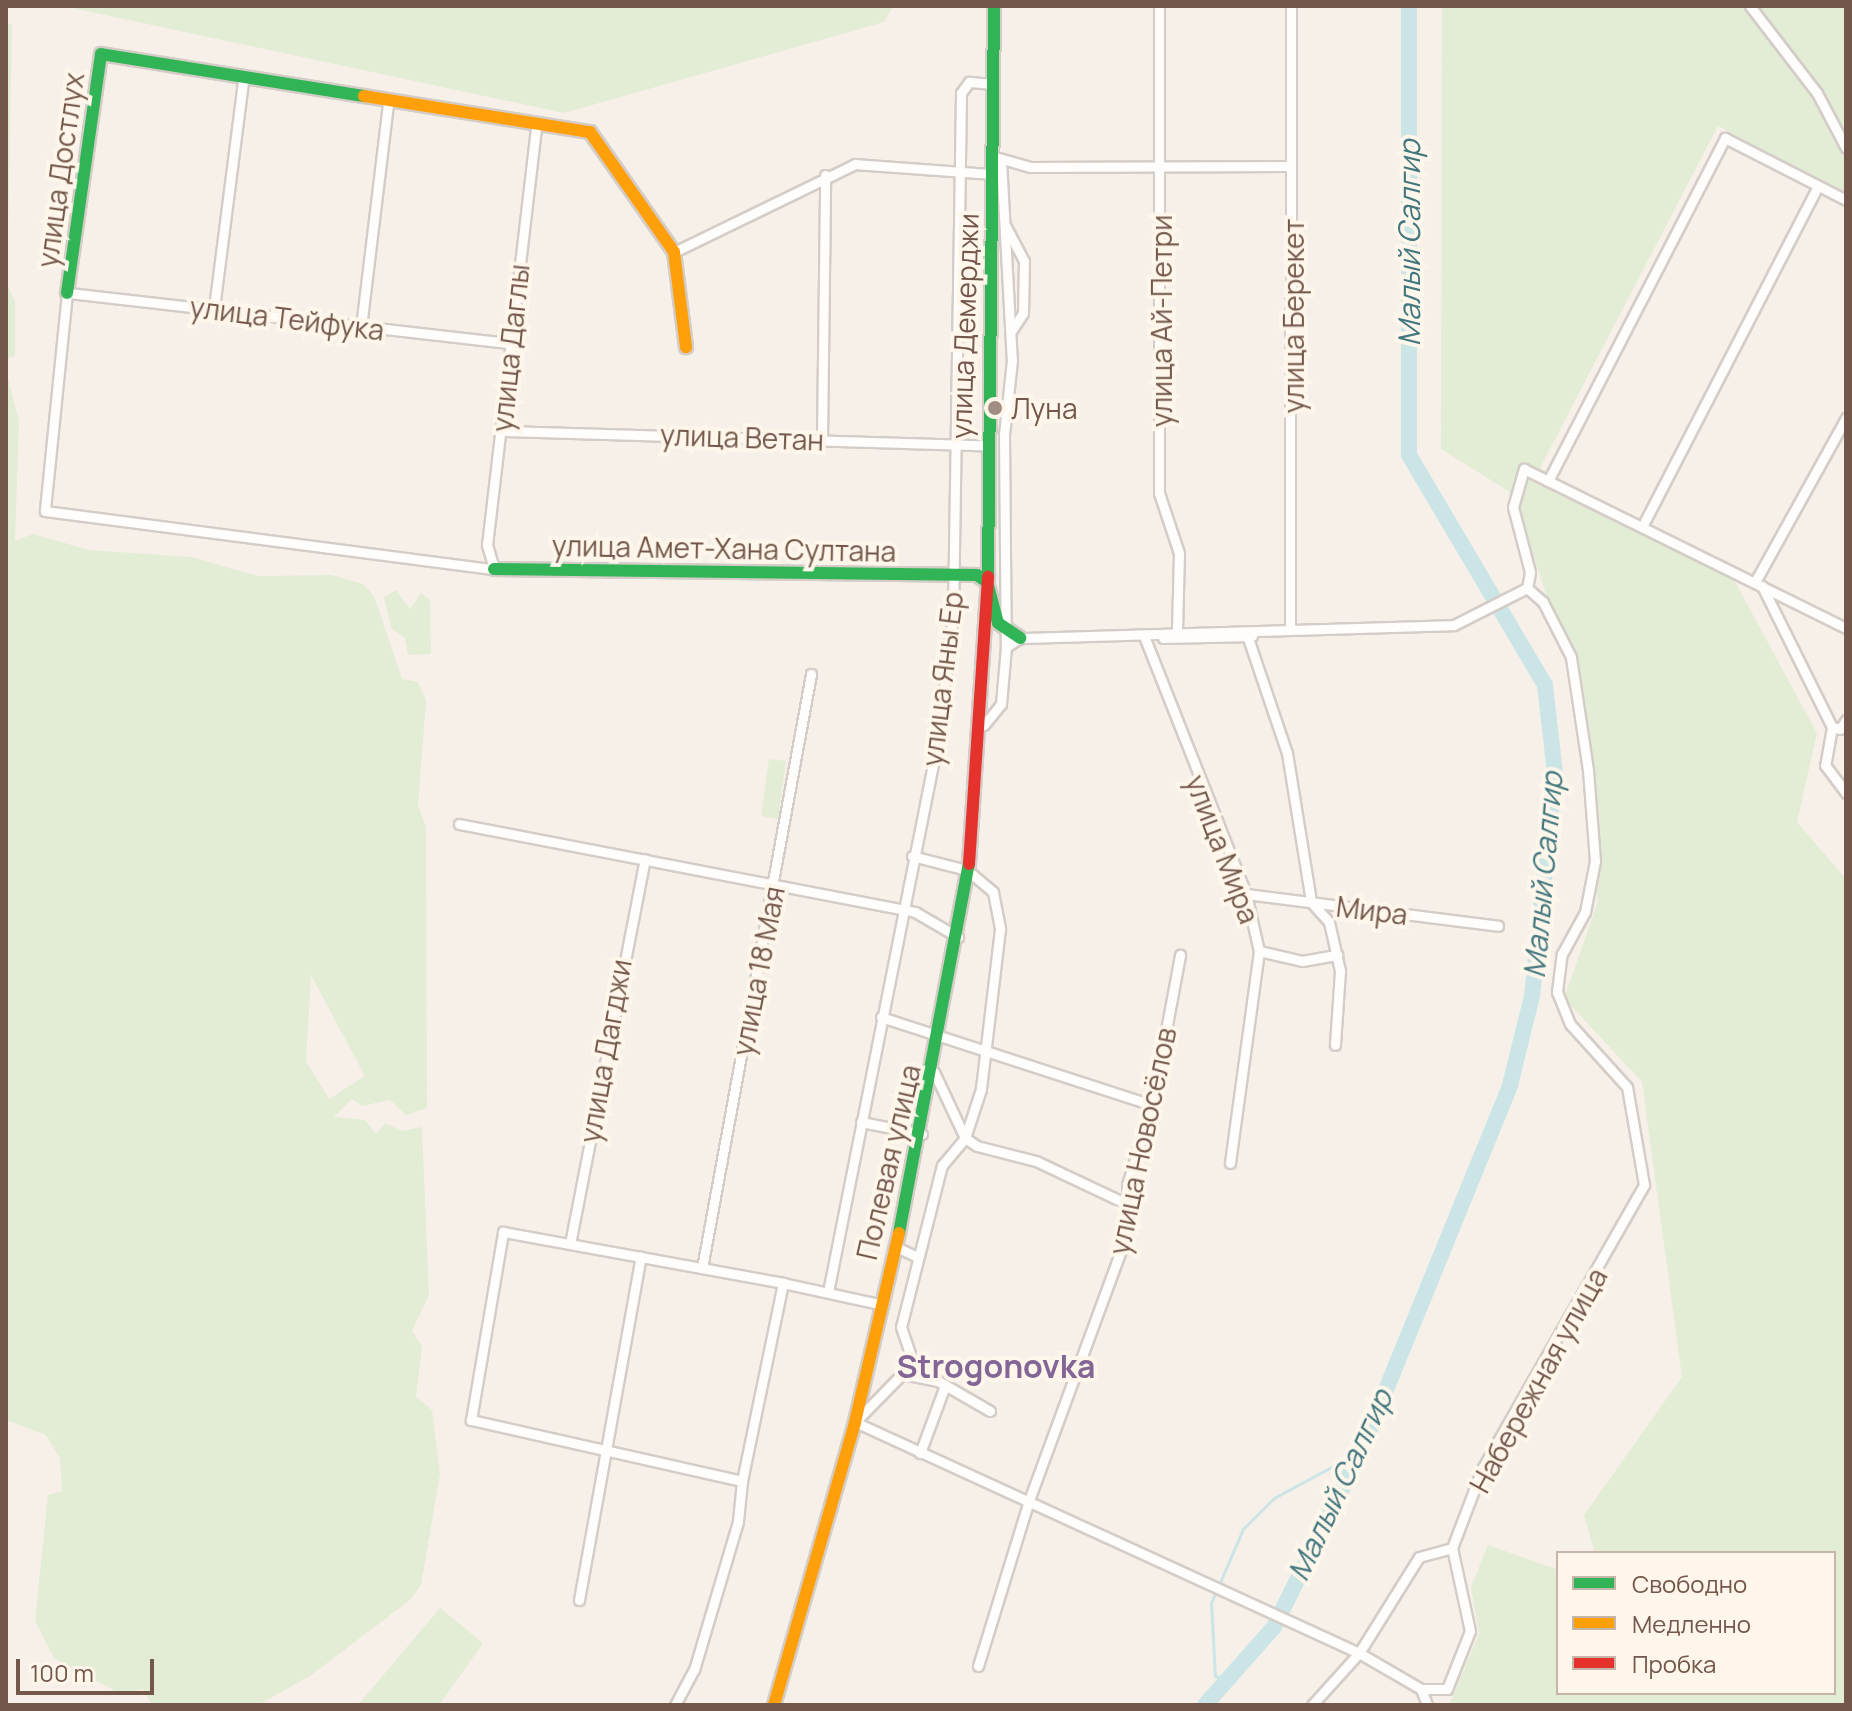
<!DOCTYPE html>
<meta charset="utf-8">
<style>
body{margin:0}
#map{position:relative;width:1852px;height:1711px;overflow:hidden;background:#f6f0e9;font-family:Manrope,sans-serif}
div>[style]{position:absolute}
.green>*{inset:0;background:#e3ecd4}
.stream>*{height:3px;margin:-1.5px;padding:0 1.5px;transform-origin:1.5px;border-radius:1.5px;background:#cbe5e6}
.river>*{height:16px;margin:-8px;padding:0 8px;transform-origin:8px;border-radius:8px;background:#cbe5e6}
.roads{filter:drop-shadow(2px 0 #d4ccc7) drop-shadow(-2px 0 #d4ccc7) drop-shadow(0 2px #d4ccc7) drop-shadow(0 -2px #d4ccc7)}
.street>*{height:9px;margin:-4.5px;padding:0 4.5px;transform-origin:4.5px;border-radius:4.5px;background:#fefdfc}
.fast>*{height:12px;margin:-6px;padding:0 6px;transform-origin:6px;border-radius:6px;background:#30b455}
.slow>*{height:12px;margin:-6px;padding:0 6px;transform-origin:6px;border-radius:6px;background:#ff9f0a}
.jam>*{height:12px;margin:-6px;padding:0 6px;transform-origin:6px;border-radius:6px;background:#e5322d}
.dots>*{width:22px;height:22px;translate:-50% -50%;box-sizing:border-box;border:4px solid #fef6ea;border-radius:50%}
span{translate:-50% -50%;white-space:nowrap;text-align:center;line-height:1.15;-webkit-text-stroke:8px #fef6ea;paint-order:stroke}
.street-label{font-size:28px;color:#73574a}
.poi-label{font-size:28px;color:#73574a}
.left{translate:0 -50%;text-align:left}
.water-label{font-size:30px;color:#42777f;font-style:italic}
.quarter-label{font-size:32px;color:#846696;font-weight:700}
.frame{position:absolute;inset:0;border:8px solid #73574a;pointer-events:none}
.legend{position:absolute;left:1556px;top:1551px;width:280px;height:144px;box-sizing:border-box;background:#fef6ea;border:2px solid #c6b6aa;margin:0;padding:10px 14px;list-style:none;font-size:24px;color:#73574a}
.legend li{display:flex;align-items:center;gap:16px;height:40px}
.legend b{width:40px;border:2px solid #c6b6aa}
.scale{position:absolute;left:16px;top:1659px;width:138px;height:36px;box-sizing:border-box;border:4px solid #73574a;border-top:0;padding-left:10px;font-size:24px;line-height:28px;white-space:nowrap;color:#73574a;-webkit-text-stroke:6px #fef6ea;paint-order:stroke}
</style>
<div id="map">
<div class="green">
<div style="clip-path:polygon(63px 6px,893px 6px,884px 22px,564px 113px)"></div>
<div style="clip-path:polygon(1442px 6px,1846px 6px,1846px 194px,1718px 126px,1540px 468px,1735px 582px,1817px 733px,1797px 822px,1846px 879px,1846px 1705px,1449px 1705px,1479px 1634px,1471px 1587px,1488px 1545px,1558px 1570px,1558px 1693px,1834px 1693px,1834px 1553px,1595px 1553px,1584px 1515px,1682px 1377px,1642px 1082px,1564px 998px,1598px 902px,1572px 673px,1513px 494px,1441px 449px)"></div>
<div style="clip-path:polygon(12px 24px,7px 284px,15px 302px,15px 355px,6px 359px,6px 25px)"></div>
<div style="clip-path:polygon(evenodd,6px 371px,19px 421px,15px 541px,33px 534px,89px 550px,191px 557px,258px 576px,332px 575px,363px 584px,374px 596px,402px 679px,418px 682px,426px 700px,418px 806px,426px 827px,427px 1108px,406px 1115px,390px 1100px,362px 1106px,352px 1099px,334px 1117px,365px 1120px,376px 1134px,385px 1123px,402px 1131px,422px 1127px,429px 1295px,412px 1331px,422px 1347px,416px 1397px,432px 1410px,440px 1474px,421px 1585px,410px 1600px,310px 1676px,258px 1705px,152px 1705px,143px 1689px,121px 1694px,54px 1658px,35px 1621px,48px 1495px,62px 1491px,60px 1458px,46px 1435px,6px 1420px,6px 371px,311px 975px,365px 1076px,329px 1099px,306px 1061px,311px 975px)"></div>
<div style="clip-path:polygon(396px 590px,410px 609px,421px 593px,430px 600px,431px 654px,408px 655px,405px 638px,391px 628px,384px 597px)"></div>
<div style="clip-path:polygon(769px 759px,786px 761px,778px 819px,761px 816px)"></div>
<div style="clip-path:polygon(440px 1608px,483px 1643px,439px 1705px,358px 1705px)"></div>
</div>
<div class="stream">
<div style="left:1230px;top:1682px;width:16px;rotate:-158deg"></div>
<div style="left:1215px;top:1676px;width:73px;rotate:-93.1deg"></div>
<div style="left:1211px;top:1603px;width:81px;rotate:-66.6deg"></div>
<div style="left:1243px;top:1529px;width:44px;rotate:-45deg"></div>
<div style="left:1274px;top:1498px;width:99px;rotate:-28.4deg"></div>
</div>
<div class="river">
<div style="left:1205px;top:1705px;width:104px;rotate:-48.5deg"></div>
<div style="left:1274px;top:1627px;width:196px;rotate:-63.7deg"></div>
<div style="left:1361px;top:1451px;width:395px;rotate:-67.8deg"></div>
<div style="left:1510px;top:1085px;width:92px;rotate:-76.1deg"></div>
<div style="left:1532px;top:996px;width:224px;rotate:-84.1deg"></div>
<div style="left:1555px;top:773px;width:89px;rotate:-96.5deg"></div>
<div style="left:1545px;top:685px;width:267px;rotate:-120.6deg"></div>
<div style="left:1409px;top:455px;width:449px;rotate:-90deg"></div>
</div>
<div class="roads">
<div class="street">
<div style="left:1159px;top:6px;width:487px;rotate:90deg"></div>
<div style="left:1159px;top:493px;width:63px;rotate:71.6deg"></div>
<div style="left:1179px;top:553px;width:79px;rotate:91.5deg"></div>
<div style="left:1750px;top:6px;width:110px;rotate:52.4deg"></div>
<div style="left:1817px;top:93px;width:62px;rotate:62.2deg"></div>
<div style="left:999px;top:158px;width:32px;rotate:16deg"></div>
<div style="left:1030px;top:167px;width:259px;rotate:-0.2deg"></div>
<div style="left:1001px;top:160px;width:200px;rotate:86.9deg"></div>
<div style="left:1012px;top:360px;width:75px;rotate:96.1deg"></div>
<div style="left:1004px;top:435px;width:212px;rotate:89.5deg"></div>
<div style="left:1005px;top:225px;width:41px;rotate:62.2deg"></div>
<div style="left:1024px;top:261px;width:52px;rotate:91.1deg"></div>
<div style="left:1023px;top:313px;width:20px;rotate:123deg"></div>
<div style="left:674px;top:252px;width:201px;rotate:-25.9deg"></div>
<div style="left:855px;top:164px;width:137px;rotate:4.2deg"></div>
<div style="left:214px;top:308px;width:228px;rotate:-82.7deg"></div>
<div style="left:361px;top:327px;width:224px;rotate:-83.1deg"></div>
<div style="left:508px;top:343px;width:444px;rotate:-173.5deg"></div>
<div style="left:67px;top:293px;width:219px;rotate:95.8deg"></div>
<div style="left:45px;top:511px;width:453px;rotate:7.4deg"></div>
<div style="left:494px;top:569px;width:25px;rotate:-106deg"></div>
<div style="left:487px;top:545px;width:423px;rotate:-83.3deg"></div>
<div style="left:501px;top:431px;width:483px;rotate:1.7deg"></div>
<div style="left:822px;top:439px;width:264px;rotate:-89.3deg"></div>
<div style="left:1548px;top:481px;width:386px;rotate:-62.7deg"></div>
<div style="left:1725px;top:138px;width:136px;rotate:27.1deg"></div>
<div style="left:1644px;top:523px;width:379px;rotate:-62.7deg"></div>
<div style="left:1755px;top:582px;width:188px;rotate:-61deg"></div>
<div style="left:1762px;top:586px;width:157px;rotate:63.6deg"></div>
<div style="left:1832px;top:727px;width:39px;rotate:100deg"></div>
<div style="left:1825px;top:765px;width:35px;rotate:53deg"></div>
<div style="left:1527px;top:588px;width:16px;rotate:-79deg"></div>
<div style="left:1530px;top:572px;width:67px;rotate:-104.7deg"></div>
<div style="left:1513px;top:507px;width:40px;rotate:-74deg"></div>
<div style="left:1524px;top:469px;width:359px;rotate:26.3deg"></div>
<div style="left:1290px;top:627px;width:621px;rotate:-89.91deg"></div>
<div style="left:1144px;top:636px;width:277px;rotate:68.4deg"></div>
<div style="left:1246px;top:894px;width:58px;rotate:77.2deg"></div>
<div style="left:1259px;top:951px;width:214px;rotate:97.8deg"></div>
<div style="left:1163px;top:638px;width:89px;rotate:-1.3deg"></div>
<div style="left:1248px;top:638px;width:121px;rotate:71.3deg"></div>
<div style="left:1287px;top:753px;width:151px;rotate:80.8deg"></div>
<div style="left:1311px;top:902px;width:27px;rotate:48deg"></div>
<div style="left:1329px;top:922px;width:50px;rotate:77.3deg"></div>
<div style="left:1340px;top:971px;width:74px;rotate:93.9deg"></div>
<div style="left:984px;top:725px;width:27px;rotate:-51deg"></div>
<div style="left:1001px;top:704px;width:57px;rotate:-85deg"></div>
<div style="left:1006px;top:647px;width:17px;rotate:-33deg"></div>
<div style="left:1020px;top:638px;width:434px;rotate:-1.7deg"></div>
<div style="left:1454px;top:625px;width:82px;rotate:-26.9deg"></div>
<div style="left:1832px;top:727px;width:8px;rotate:14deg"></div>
<div style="left:1840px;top:729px;width:11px;rotate:-56deg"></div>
<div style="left:459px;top:824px;width:464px;rotate:10.9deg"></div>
<div style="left:915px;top:912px;width:50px;rotate:30.2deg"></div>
<div style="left:912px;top:856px;width:57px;rotate:14.3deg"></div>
<div style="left:967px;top:870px;width:34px;rotate:40deg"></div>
<div style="left:993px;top:892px;width:38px;rotate:79deg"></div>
<div style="left:1000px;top:929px;width:161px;rotate:96.8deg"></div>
<div style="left:981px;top:1089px;width:52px;rotate:108.1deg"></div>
<div style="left:965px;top:1138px;width:35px;rotate:130deg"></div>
<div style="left:942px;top:1165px;width:167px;rotate:104.2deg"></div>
<div style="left:901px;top:1327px;width:50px;rotate:71.2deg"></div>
<div style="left:1246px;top:894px;width:254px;rotate:7.2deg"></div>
<div style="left:1259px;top:951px;width:44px;rotate:13.1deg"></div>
<div style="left:1302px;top:961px;width:36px;rotate:-10deg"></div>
<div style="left:881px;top:1017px;width:285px;rotate:18deg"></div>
<div style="left:934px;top:1072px;width:73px;rotate:64.8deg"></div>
<div style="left:965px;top:1138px;width:14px;rotate:34deg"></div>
<div style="left:977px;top:1146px;width:61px;rotate:14.3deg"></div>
<div style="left:1036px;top:1161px;width:105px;rotate:25.3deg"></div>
<div style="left:861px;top:1122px;width:62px;rotate:11.1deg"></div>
<div style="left:570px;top:1244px;width:392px;rotate:-79deg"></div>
<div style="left:894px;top:1246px;width:26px;rotate:25deg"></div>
<div style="left:702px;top:1268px;width:604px;rotate:-79.6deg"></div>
<div style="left:783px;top:1283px;width:202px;rotate:101.7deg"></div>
<div style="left:742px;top:1481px;width:278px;rotate:-167.3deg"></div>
<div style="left:471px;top:1420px;width:191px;rotate:-80.3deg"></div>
<div style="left:503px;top:1232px;width:285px;rotate:10.3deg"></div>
<div style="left:783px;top:1283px;width:98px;rotate:12.3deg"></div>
<div style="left:828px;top:1292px;width:564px;rotate:-78.75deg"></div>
<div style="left:938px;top:739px;width:125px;rotate:-83.1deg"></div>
<div style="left:953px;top:615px;width:522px;rotate:-89.12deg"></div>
<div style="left:961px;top:93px;width:14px;rotate:-54deg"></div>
<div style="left:969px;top:82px;width:22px;rotate:5deg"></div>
<div style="left:990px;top:1411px;width:60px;rotate:-150deg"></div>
<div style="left:938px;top:1381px;width:37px;rotate:-169deg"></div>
<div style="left:902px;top:1374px;width:67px;rotate:134.4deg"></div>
<div style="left:855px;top:1422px;width:554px;rotate:24.62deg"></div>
<div style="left:1359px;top:1653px;width:72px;rotate:30.1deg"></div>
<div style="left:1421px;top:1689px;width:17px;rotate:69deg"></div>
<div style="left:920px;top:1453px;width:69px;rotate:-69.7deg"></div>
<div style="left:579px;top:1600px;width:349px;rotate:-79.8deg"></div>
<div style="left:978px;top:1666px;width:170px;rotate:-72.9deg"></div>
<div style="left:1028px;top:1503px;width:287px;rotate:-69.8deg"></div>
<div style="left:1127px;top:1234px;width:49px;rotate:-90deg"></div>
<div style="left:1127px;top:1185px;width:84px;rotate:-72.6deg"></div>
<div style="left:1152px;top:1105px;width:153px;rotate:-79.4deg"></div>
<div style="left:1421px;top:1689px;width:26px"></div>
<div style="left:1447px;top:1689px;width:62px;rotate:-68.4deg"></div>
<div style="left:1470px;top:1631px;width:85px;rotate:-102.2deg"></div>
<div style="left:675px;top:1705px;width:40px;rotate:-62deg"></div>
<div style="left:694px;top:1670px;width:155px;rotate:-73.5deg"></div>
<div style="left:738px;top:1521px;width:40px;rotate:-84.3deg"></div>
<div style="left:1312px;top:1705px;width:70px;rotate:-47.9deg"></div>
<div style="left:1359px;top:1653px;width:113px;rotate:-58deg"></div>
<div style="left:1419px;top:1557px;width:34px;rotate:-15deg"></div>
<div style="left:1452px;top:1548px;width:85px;rotate:-69.2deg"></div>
<div style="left:1482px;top:1469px;width:327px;rotate:-60.3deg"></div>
<div style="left:1644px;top:1185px;width:99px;rotate:-99.8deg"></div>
<div style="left:1627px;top:1087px;width:85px;rotate:-132.1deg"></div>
<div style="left:1570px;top:1024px;width:35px;rotate:-112deg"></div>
<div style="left:1557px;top:992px;width:38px;rotate:-83deg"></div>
<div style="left:1562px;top:954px;width:48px;rotate:-61.3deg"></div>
<div style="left:1585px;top:912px;width:52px;rotate:-78.9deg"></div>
<div style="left:1595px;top:861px;width:91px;rotate:-94.4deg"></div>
<div style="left:1588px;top:770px;width:114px;rotate:-98.6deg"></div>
<div style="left:1571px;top:657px;width:62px;rotate:-117deg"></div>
<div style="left:1543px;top:602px;width:21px;rotate:-139deg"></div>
</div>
<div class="fast">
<div style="left:67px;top:293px;width:241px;rotate:-81.9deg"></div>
<div style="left:101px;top:54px;width:266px;rotate:9.1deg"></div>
<div style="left:494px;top:569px;width:483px;rotate:0.7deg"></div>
<div style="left:977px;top:575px;width:12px;rotate:35deg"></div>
<div style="left:987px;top:582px;width:42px;rotate:75deg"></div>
<div style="left:998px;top:623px;width:27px;rotate:34deg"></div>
<div style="left:988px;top:577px;width:571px;rotate:-89.4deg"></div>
<div style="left:899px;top:1233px;width:376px;rotate:-79.3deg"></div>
</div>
<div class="slow">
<div style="left:364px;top:96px;width:229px;rotate:9.1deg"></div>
<div style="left:590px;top:132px;width:146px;rotate:55deg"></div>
<div style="left:674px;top:252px;width:96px;rotate:82.8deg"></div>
<div style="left:774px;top:1705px;width:294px;rotate:-74deg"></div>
<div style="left:855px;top:1422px;width:194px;rotate:-76.9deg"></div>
</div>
<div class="jam">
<div style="left:969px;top:864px;width:288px;rotate:-86.2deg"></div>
</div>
</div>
<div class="dots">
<div style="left:995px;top:408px;background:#a18d82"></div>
</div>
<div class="street-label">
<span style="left:60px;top:170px;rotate:-82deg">улица Достлух</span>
<span style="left:1293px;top:316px;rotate:-90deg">улица Берекет</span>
<span style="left:287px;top:318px;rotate:7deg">улица Тейфука</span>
<span style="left:1161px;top:321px;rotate:-90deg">улица Ай-Петри</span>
<span style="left:964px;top:326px;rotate:-88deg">улица Демерджи</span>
<span style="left:510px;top:348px;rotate:-84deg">улица Даглы</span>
<span style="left:742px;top:437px;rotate:2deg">улица Ветан</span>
<span style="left:724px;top:548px;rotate:1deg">улица Амет-Хана Султана</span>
<span style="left:942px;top:679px;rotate:-83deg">улица Яны Ер</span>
<span style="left:1223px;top:849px;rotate:69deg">улица Мира</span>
<span style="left:1372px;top:910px;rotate:7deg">Мира</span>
<span style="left:758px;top:971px;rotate:-79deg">улица 18 Мая</span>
<span style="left:605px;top:1051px;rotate:-80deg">улица Дагджи</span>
<span style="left:1142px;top:1141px;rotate:-78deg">улица Новосёлов</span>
<span style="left:888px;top:1162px;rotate:-77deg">Полевая улица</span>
<span style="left:1538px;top:1380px;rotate:-61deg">Набережная улица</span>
</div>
<div class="poi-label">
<span class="left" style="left:1011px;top:408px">Луна</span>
</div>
<div class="water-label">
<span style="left:1409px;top:243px;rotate:-90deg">Малый Салгир</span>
<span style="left:1543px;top:875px;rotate:-85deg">Малый Салгир</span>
<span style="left:1340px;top:1485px;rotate:-65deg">Малый Салгир</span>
</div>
<div class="quarter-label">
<span style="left:996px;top:1366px">Strogonovka</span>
</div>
<div class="frame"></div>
<ul class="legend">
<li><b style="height:10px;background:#30b455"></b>Свободно</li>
<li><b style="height:10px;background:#ff9f0a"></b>Медленно</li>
<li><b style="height:10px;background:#e5322d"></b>Пробка</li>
</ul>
<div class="scale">100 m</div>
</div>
